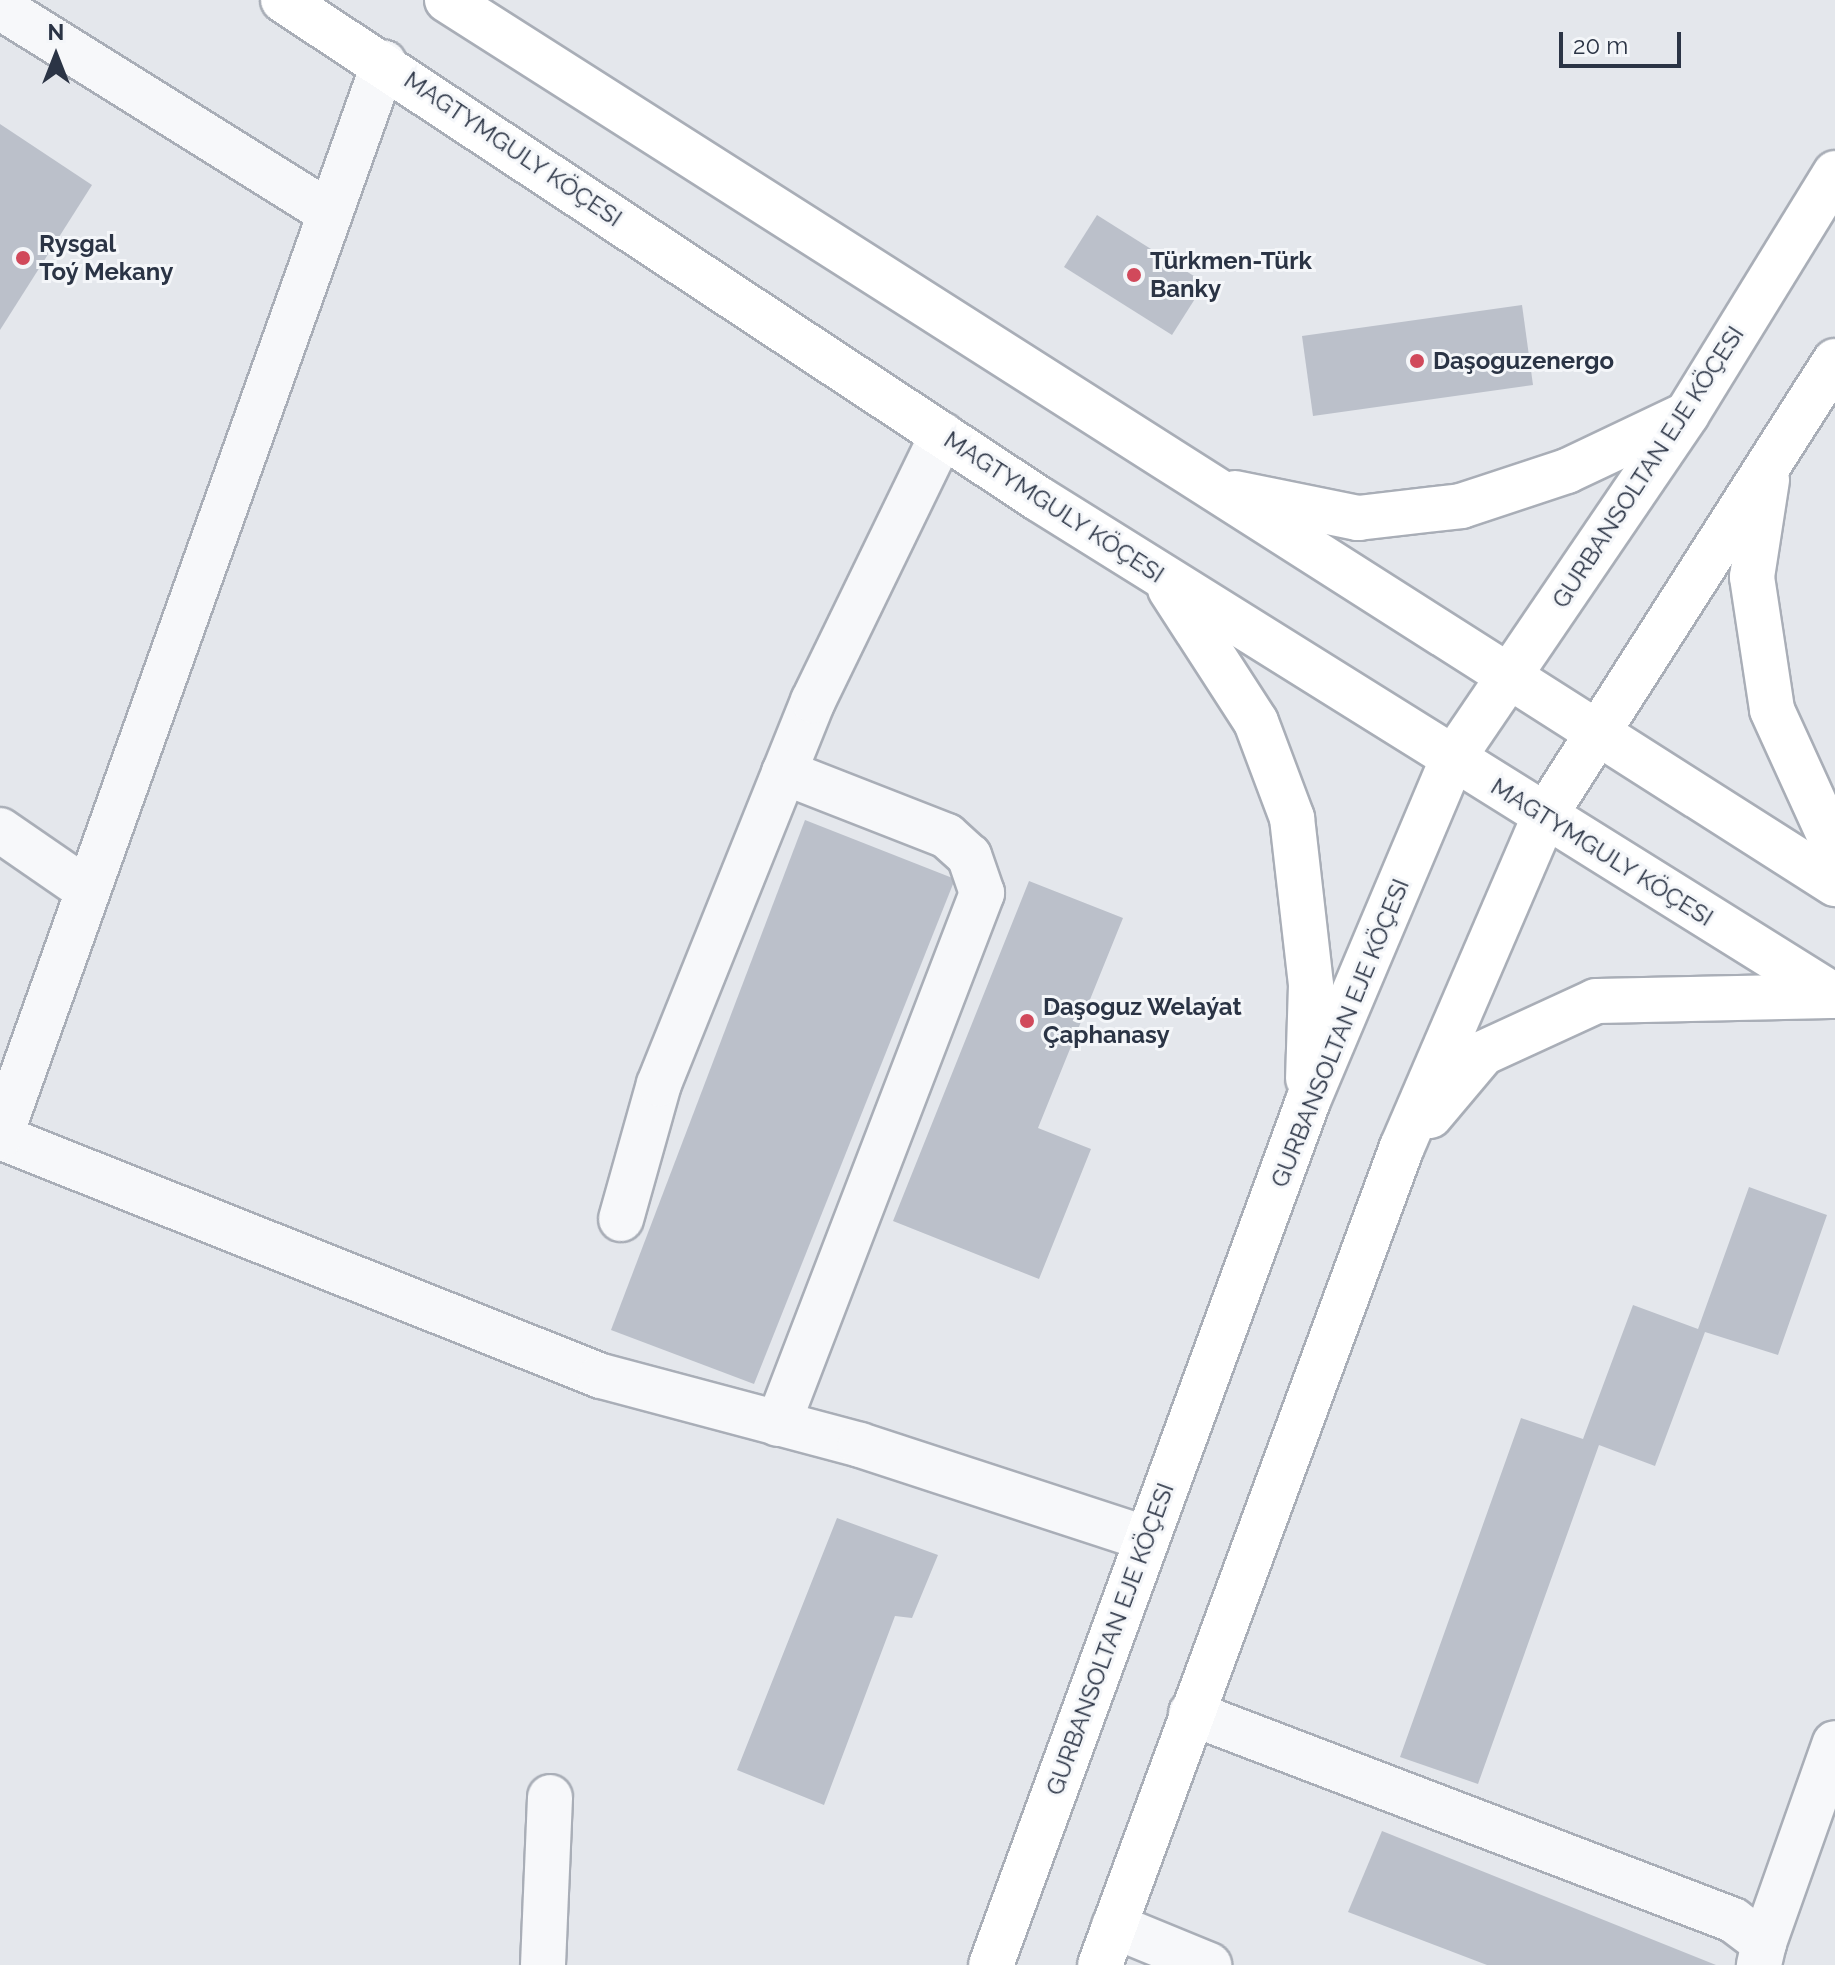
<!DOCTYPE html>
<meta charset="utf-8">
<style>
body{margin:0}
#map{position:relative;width:1835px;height:1965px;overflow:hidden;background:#e4e7ec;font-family:Raleway,sans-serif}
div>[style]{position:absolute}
.building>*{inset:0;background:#bbc0ca}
.roads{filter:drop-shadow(2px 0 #a9aeb7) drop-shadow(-2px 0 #a9aeb7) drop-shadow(0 2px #a9aeb7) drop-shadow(0 -2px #a9aeb7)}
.minor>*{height:44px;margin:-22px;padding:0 22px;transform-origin:22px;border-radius:22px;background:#f7f8fa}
.major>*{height:44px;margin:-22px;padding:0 22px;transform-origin:22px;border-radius:22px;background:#fff}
.dots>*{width:22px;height:22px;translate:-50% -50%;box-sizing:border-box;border:4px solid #f4f6f9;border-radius:50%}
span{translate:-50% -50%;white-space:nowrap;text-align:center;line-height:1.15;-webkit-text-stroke:6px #f4f6f9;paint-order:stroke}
.street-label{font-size:24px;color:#2b3445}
.poi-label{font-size:24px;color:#2b3445;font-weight:700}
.left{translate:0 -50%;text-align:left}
.north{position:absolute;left:16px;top:16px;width:80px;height:80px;-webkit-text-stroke:6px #f4f6f9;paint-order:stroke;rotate:0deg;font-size:22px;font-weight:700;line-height:32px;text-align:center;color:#2b3445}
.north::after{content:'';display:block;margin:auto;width:28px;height:36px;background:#2b3445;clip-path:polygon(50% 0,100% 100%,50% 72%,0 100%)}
.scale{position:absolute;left:1559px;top:32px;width:122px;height:36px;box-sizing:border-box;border:4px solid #2b3445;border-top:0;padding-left:10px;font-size:24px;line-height:28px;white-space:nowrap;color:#2b3445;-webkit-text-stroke:6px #f4f6f9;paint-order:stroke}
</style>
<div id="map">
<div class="building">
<div style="clip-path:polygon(0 124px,92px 185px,0 330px)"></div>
<div style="clip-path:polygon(1097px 215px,1205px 283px,1172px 335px,1064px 267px)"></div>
<div style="clip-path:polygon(1522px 305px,1533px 385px,1313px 416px,1302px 336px)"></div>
<div style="clip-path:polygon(805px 820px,955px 879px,754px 1384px,611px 1330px)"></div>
<div style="clip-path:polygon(1029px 881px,1123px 918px,1038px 1128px,1091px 1149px,1039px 1279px,893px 1221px)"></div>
<div style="clip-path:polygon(1749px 1187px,1827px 1215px,1778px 1355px,1705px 1332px,1655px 1466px,1599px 1445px,1478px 1784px,1400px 1757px,1521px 1418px,1583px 1439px,1633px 1305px,1698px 1329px)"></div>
<div style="clip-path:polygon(837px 1518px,938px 1555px,912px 1618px,895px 1616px,824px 1805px,737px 1770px)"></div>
<div style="clip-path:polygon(1382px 1831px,1716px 1965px,1487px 1965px,1348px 1912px)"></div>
</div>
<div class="roads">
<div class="minor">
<div style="left:0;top:7px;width:389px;rotate:32deg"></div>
<div style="left:0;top:830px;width:106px;rotate:34.6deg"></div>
<div style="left:0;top:1137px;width:647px;rotate:21.69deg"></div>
<div style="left:601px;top:1376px;width:268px;rotate:14.9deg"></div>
<div style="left:860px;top:1445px;width:302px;rotate:18.1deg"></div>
<div style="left:0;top:1137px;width:1141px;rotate:-70.33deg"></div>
<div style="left:621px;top:1219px;width:140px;rotate:-74.3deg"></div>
<div style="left:659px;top:1084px;width:413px;rotate:-68.1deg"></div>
<div style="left:813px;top:701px;width:296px;rotate:-64.1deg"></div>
<div style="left:778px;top:1424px;width:569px;rotate:-68.98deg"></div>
<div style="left:982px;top:893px;width:39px;rotate:-109deg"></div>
<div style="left:969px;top:856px;width:30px;rotate:-138deg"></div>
<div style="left:947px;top:836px;width:175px;rotate:-158.6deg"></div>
<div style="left:1191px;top:1713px;width:580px;rotate:20.9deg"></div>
<div style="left:1733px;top:1920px;width:39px;rotate:37deg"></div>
<div style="left:1764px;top:1943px;width:23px;rotate:103deg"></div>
<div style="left:1114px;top:1926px;width:103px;rotate:22.3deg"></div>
<div style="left:1764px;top:1943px;width:212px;rotate:-70.5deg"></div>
<div style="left:543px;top:1965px;width:168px;rotate:-87.6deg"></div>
</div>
<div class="major">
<div style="left:283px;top:0;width:906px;rotate:33.43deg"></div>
<div style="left:1039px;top:499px;width:938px;rotate:31.98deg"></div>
<div style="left:447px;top:0;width:1646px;rotate:32.49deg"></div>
<div style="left:1767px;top:480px;width:98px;rotate:98.8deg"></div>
<div style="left:1752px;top:577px;width:134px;rotate:81.4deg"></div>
<div style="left:1772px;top:710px;width:152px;rotate:65.5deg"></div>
<div style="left:1235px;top:493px;width:126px;rotate:11.5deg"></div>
<div style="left:1358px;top:518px;width:104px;rotate:-6.6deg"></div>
<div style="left:1461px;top:506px;width:112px;rotate:-18.3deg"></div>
<div style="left:1567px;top:471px;width:131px;rotate:-25.4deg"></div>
<div style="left:1170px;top:589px;width:158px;rotate:57.1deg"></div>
<div style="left:1256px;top:722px;width:103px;rotate:69.4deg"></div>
<div style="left:1292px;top:818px;width:168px;rotate:83.5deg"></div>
<div style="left:1311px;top:985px;width:94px;rotate:91.8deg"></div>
<div style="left:1430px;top:1116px;width:82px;rotate:-49.9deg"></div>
<div style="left:1483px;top:1053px;width:124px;rotate:-24.7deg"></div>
<div style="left:1596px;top:1001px;width:239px;rotate:-1.2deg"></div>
<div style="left:991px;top:1965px;width:920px;rotate:-69.85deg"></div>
<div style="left:1308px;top:1101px;width:370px;rotate:-67.1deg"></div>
<div style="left:1452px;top:760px;width:418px;rotate:-55.8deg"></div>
<div style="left:1687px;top:414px;width:283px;rotate:-58.4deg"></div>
<div style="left:1100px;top:1965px;width:872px;rotate:-69.74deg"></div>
<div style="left:1402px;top:1147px;width:359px;rotate:-66.7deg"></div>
<div style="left:1544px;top:817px;width:541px;rotate:-57.46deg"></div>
</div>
</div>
<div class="dots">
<div style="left:23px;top:258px;background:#d1495b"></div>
<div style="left:1134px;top:275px;background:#d1495b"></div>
<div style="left:1417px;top:361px;background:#d1495b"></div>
<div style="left:1027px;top:1021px;background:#d1495b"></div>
</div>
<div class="street-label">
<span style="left:513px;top:149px;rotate:34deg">MAGTYMGULY KÖÇESI</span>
<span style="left:1648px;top:467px;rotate:-57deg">GURBANSOLTAN EJE KÖÇESI</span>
<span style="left:1054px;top:507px;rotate:33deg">MAGTYMGULY KÖÇESI</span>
<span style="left:1602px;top:852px;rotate:32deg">MAGTYMGULY KÖÇESI</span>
<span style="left:1340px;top:1033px;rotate:-68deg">GURBANSOLTAN EJE KÖÇESI</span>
<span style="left:1110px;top:1639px;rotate:-70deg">GURBANSOLTAN EJE KÖÇESI</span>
</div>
<div class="poi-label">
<span class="left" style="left:39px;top:258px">Rysgal<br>Toý Mekany</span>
<span class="left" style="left:1150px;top:275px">Türkmen-Türk<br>Banky</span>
<span class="left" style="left:1433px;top:361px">Daşoguzenergo</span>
<span class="left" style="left:1043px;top:1021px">Daşoguz Welaýat<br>Çaphanasy</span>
</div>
<div class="north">N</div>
<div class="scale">20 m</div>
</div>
